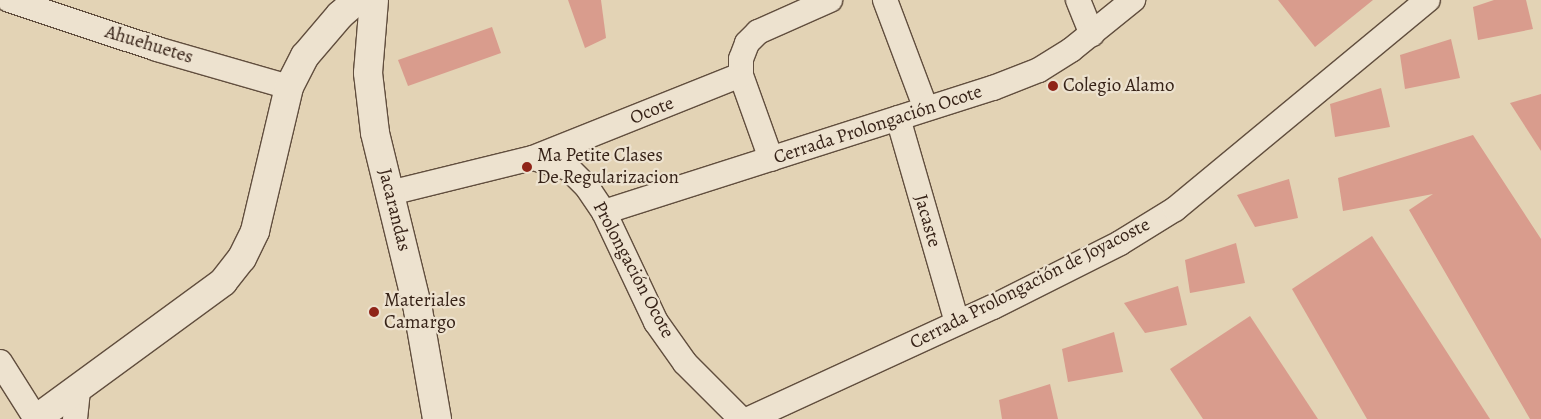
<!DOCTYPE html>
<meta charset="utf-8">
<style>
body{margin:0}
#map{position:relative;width:1541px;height:419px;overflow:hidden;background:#e3d3b5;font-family:Alegreya,serif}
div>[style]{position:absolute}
.building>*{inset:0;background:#d99c8d}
.roads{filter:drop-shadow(1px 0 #614e3e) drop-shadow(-1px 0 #614e3e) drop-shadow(0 1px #614e3e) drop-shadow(0 -1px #614e3e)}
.minor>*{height:24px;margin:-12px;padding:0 12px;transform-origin:12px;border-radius:12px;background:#ede2cf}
.tertiary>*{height:28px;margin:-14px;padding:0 14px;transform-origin:14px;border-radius:14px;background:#ede2cf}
.dots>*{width:14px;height:14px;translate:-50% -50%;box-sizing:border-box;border:2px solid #ede2cf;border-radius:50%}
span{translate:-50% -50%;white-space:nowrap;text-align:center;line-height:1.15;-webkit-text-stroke:4.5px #ede2cf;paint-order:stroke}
.street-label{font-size:19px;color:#362217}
.poi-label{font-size:19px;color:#362217}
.left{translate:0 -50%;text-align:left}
</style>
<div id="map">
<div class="building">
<div style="clip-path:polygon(568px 0,601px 0,606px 38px,585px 48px)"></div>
<div style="clip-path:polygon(1278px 0,1373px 0,1315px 47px)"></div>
<div style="clip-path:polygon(1494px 0,1526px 0,1533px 29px,1478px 40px,1473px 7px)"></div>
<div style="clip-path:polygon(492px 27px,501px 53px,408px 86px,398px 60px)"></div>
<div style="clip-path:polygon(1451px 39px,1460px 78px,1405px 89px,1400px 55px)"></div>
<div style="clip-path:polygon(1381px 88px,1390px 127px,1335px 137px,1330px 104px)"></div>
<div style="clip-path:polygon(1541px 94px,1541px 151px,1510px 103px)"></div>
<div style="clip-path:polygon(1473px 135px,1541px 239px,1541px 419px,1530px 419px,1409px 210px,1433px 194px,1343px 211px,1338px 178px)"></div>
<div style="clip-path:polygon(1289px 179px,1298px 218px,1255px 227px,1237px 195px)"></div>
<div style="clip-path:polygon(1372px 236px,1490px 419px,1367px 419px,1292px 289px)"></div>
<div style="clip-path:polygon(1236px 243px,1245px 283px,1190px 293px,1185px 260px)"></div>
<div style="clip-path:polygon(1178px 286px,1187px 325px,1145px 333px,1124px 303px)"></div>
<div style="clip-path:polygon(1250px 316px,1318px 419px,1203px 419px,1170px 369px)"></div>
<div style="clip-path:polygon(1114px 332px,1123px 372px,1068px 382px,1062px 349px)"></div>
<div style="clip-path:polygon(1050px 384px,1058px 419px,1002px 419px,999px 400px)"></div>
</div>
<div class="roads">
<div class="minor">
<div style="left:9px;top:0;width:156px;rotate:18.3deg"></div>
<div style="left:157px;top:49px;width:137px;rotate:16.1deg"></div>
<div style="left:885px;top:0;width:116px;rotate:69.4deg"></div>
<div style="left:1078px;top:0;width:37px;rotate:68deg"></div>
<div style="left:898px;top:118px;width:213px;rotate:73.9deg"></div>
<div style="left:533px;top:158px;width:224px;rotate:-21.8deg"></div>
<div style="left:771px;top:159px;width:89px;rotate:-109.7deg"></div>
<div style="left:741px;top:75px;width:16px;rotate:-90deg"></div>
<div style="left:741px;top:59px;width:17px;rotate:-69deg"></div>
<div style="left:747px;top:43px;width:16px;rotate:-45deg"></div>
<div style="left:758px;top:32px;width:79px;rotate:-24deg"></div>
<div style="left:390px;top:193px;width:147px;rotate:-13.8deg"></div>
<div style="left:533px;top:158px;width:36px;rotate:16deg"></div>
<div style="left:568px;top:168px;width:27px;rotate:45deg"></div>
<div style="left:587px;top:187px;width:30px;rotate:56deg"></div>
<div style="left:604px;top:212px;width:122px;rotate:64.7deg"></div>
<div style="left:656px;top:322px;width:50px;rotate:54.7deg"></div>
<div style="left:685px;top:363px;width:79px;rotate:45deg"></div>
<div style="left:604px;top:212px;width:408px;rotate:-17.7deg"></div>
<div style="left:993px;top:88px;width:49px;rotate:-21.4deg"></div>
<div style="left:1039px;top:70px;width:38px;rotate:-32deg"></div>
<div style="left:1071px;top:50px;width:80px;rotate:-38.9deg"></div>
<div style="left:0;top:362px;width:67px;rotate:57.7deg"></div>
<div style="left:75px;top:419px;width:28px;rotate:-84deg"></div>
<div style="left:749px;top:419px;width:268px;rotate:-24.7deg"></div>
<div style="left:993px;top:307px;width:142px;rotate:-26.7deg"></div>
<div style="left:1120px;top:243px;width:65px;rotate:-31.7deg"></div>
<div style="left:1175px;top:209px;width:328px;rotate:-39.6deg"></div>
</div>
<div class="tertiary">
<div style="left:374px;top:0;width:73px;rotate:94.7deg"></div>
<div style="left:368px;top:73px;width:60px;rotate:83.3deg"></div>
<div style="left:375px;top:133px;width:182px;rotate:76.3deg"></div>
<div style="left:418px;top:310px;width:111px;rotate:80.1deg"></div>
<div style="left:36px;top:419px;width:232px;rotate:-36.2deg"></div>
<div style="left:223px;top:282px;width:31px;rotate:-52deg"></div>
<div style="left:242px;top:258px;width:30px;rotate:-64deg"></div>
<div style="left:255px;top:231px;width:148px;rotate:-76.7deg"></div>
<div style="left:289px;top:87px;width:35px;rotate:-63deg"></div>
<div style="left:305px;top:56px;width:54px;rotate:-49.5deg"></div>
<div style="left:340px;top:15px;width:23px;rotate:-41deg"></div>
</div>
</div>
<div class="dots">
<div style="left:1053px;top:86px;background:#8f2418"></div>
<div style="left:527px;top:167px;background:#8f2418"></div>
<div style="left:374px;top:312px;background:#8f2418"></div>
</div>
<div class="street-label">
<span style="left:149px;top:45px;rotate:17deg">Ahuehuetes</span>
<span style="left:652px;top:111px;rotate:-22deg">Ocote</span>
<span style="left:878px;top:125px;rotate:-18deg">Cerrada Prolongación Ocote</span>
<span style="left:394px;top:210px;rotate:76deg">Jacarandas</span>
<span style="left:927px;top:221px;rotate:74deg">Jacaste</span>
<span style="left:633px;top:270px;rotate:62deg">Prolongación Ocote</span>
<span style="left:1030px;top:284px;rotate:-27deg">Cerrada Prolongación de Joyacoste</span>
</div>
<div class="poi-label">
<span class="left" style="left:1063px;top:86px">Colegio Alamo</span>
<span class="left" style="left:537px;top:167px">Ma Petite Clases<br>De Regularizacion</span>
<span class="left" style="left:384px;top:312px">Materiales<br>Camargo</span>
</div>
</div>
